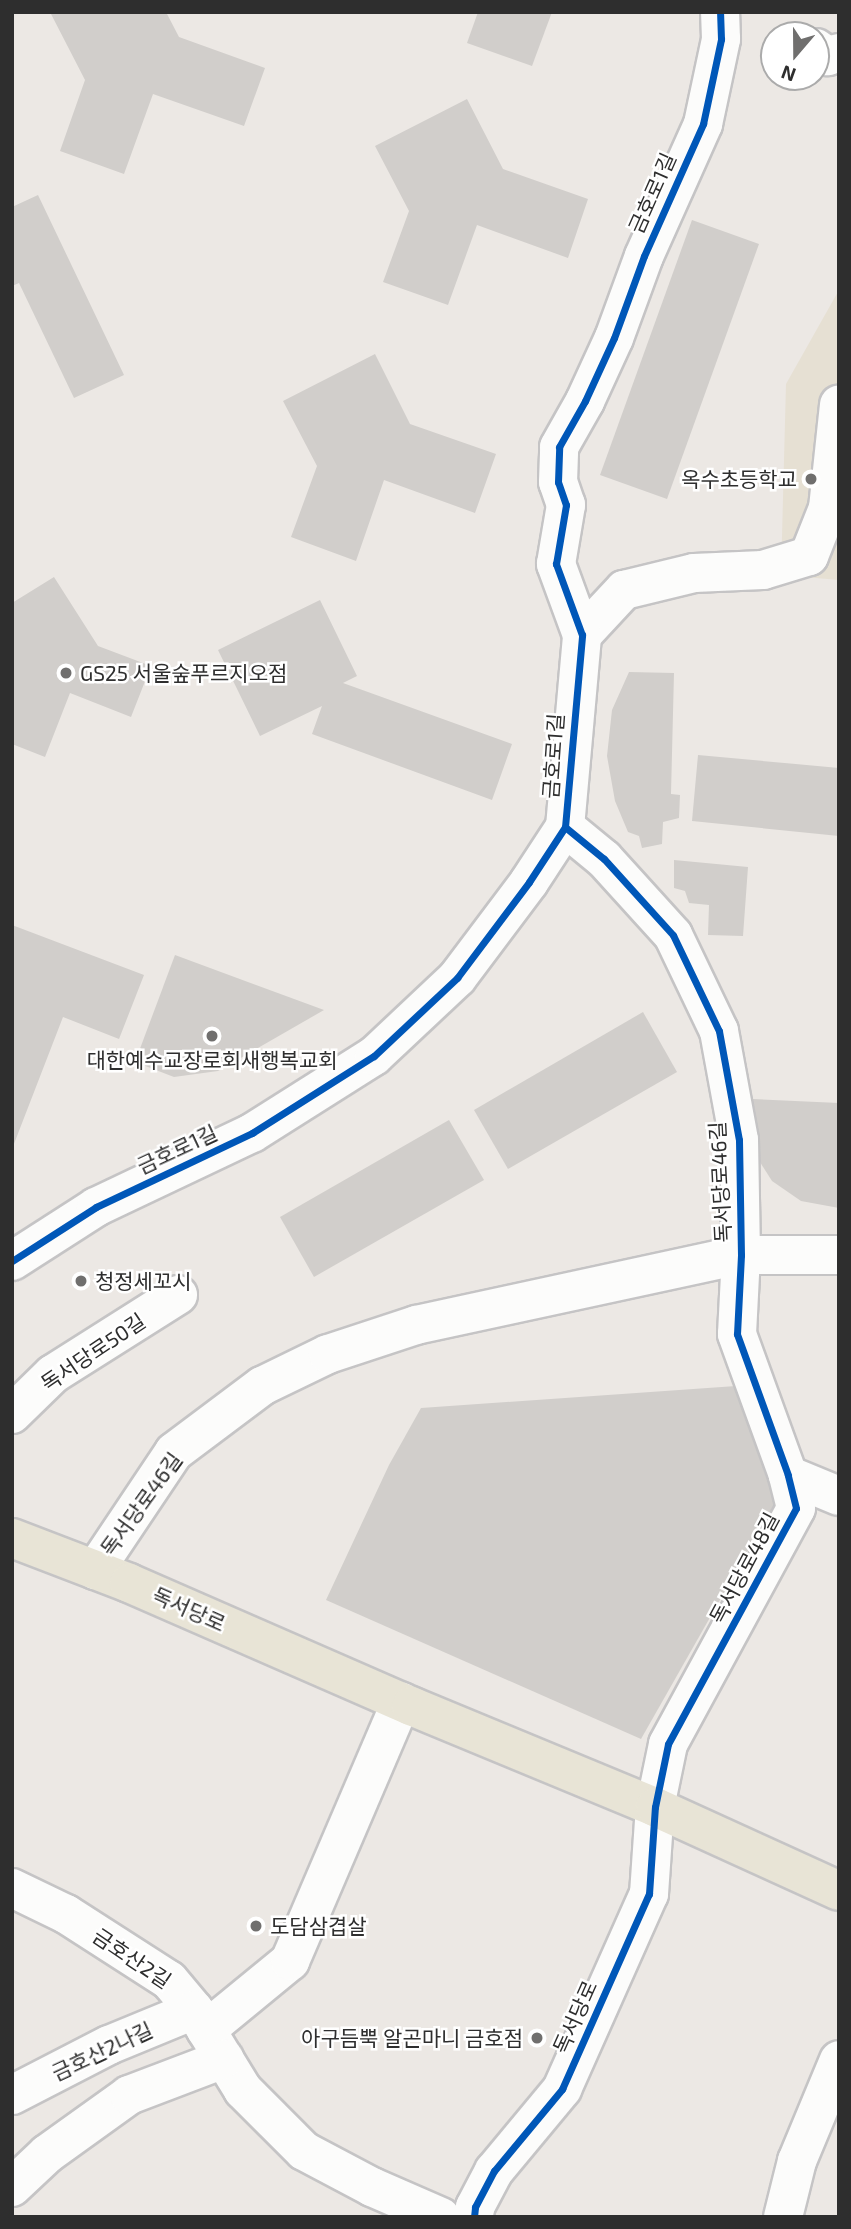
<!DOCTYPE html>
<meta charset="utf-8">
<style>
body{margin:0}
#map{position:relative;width:851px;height:2229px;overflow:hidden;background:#ece8e4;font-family:"Exo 2","Noto Sans KR",sans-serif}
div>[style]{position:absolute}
.education>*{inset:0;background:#e6e0d3}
.building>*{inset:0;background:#d1cecb}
.roads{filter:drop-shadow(2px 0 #c5c4c5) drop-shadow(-2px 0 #c5c4c5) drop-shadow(0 2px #c5c4c5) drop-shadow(0 -2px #c5c4c5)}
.minor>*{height:38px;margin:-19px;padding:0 19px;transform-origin:19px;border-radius:19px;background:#fcfcfb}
.major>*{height:38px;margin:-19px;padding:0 19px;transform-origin:19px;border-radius:19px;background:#e8e4d6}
.cycleway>*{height:7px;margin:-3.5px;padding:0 3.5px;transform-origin:3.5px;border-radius:3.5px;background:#0057b8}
.dots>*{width:19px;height:19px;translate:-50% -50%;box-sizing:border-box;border:4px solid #fff;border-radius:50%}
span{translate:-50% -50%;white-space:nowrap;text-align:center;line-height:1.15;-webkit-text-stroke:5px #fff;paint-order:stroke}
.street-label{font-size:21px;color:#2e2e2e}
.poi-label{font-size:21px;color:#2e2e2e}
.right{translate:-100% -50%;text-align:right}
.left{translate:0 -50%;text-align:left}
.frame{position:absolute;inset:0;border:14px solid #2e2e2e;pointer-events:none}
.north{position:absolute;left:760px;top:21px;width:70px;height:70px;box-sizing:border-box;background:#fff;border:2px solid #ababab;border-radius:50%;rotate:200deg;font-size:19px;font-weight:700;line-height:28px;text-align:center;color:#2e2e2e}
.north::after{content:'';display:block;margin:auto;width:24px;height:32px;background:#706f6e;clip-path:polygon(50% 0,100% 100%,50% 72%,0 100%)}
</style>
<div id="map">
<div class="education">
<div style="clip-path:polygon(839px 290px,839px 580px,781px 575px,786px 384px)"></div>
</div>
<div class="building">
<div style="clip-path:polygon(55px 12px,166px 12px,179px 37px,265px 68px,244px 126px,153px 94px,124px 174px,60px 151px,85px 80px,51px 14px)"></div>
<div style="clip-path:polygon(478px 12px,552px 12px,532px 66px,467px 43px)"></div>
<div style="clip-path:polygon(467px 99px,503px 169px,588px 199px,568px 258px,477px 225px,448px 305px,383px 282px,409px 211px,375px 146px)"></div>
<div style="clip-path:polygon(38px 195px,124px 375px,74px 398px,19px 283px,12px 286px,12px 207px)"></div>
<div style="clip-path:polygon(692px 220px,759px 244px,667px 499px,600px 475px)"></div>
<div style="clip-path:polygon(375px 354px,410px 424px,496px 454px,475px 513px,384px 480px,356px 561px,291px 537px,317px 466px,283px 401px)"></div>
<div style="clip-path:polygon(54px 577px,98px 646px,151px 666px,131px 717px,70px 693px,45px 757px,12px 744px,12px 603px)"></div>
<div style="clip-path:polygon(320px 600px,357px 676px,343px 683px,512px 744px,492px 800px,312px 734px,322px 706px,260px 736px,218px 650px)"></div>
<div style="clip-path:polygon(629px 672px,674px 673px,671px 794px,680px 795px,679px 818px,663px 822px,662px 844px,642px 848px,639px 836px,628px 832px,615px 801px,607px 756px,612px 710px)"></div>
<div style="clip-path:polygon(698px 755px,839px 768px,839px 836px,692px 821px)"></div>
<div style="clip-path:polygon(674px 860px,748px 867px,743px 936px,708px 935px,709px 905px,689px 903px,685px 891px,674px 888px)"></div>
<div style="clip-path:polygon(12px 925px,144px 975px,119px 1039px,63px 1017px,12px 1149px)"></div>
<div style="clip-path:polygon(175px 955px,324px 1010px,218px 1071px,174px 1077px,135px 1062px)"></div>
<div style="clip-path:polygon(643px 1012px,677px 1072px,508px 1169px,474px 1110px)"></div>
<div style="clip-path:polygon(752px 1099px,839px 1103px,839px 1208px,801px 1201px,772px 1181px,758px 1159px,750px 1134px)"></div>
<div style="clip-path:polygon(449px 1120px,484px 1180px,314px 1277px,280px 1217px)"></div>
<div style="clip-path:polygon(736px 1386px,775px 1503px,641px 1739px,326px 1600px,389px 1465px,421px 1408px)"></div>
</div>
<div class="roads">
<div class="minor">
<div style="left:816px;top:48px;width:14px;rotate:36deg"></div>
<div style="left:827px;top:56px;width:12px;rotate:-14deg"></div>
<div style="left:582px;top:635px;width:62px;rotate:-47deg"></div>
<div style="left:624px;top:590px;width:72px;rotate:-13.7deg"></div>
<div style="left:694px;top:573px;width:69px;rotate:-2.5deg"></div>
<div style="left:763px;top:570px;width:48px;rotate:-16.9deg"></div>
<div style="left:809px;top:556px;width:52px;rotate:-68.4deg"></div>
<div style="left:828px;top:508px;width:104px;rotate:-83.9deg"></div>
<div style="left:12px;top:1261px;width:100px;rotate:-32.7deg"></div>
<div style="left:96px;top:1207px;width:173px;rotate:-25.4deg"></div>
<div style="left:252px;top:1133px;width:144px;rotate:-32.3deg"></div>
<div style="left:374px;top:1056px;width:114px;rotate:-43.2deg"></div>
<div style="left:457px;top:978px;width:120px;rotate:-53.1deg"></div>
<div style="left:529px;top:882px;width:66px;rotate:-56.8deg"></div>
<div style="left:565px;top:827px;width:193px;rotate:-84.9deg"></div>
<div style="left:582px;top:635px;width:76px;rotate:-110.1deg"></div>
<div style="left:556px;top:564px;width:60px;rotate:-80.4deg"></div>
<div style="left:566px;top:505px;width:24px;rotate:-109deg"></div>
<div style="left:558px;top:482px;width:35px;rotate:-88deg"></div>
<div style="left:559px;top:447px;width:53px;rotate:-60.5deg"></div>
<div style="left:585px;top:401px;width:69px;rotate:-65.3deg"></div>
<div style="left:614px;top:338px;width:87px;rotate:-69.9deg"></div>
<div style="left:644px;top:256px;width:145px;rotate:-65.9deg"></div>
<div style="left:703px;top:124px;width:87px;rotate:-78deg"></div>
<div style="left:721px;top:39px;width:27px;rotate:-92deg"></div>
<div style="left:12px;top:1414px;width:57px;rotate:-44.3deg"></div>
<div style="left:53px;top:1374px;width:148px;rotate:-32.3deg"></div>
<div style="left:788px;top:1475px;width:55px;rotate:22.4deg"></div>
<div style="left:95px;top:1570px;width:142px;rotate:-56.2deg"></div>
<div style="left:174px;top:1452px;width:110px;rotate:-36.9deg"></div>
<div style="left:262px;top:1386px;width:73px;rotate:-25.9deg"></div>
<div style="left:328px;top:1354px;width:93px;rotate:-18.2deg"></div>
<div style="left:416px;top:1325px;width:332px;rotate:-12.2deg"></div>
<div style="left:741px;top:1255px;width:98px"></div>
<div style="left:12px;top:1888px;width:60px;rotate:25.7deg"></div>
<div style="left:66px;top:1914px;width:122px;rotate:32.7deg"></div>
<div style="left:169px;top:1980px;width:39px;rotate:50deg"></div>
<div style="left:194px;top:2010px;width:94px;rotate:58.5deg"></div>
<div style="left:243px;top:2090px;width:86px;rotate:45deg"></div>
<div style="left:304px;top:2151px;width:77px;rotate:27.9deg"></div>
<div style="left:372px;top:2187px;width:75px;rotate:23.5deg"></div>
<div style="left:206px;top:2030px;width:109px;rotate:-39.4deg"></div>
<div style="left:290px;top:1961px;width:282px;rotate:-66.8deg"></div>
<div style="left:12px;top:2095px;width:109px;rotate:-27.3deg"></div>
<div style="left:109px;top:2045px;width:92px;rotate:-22.4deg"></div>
<div style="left:12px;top:2187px;width:48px;rotate:-43.3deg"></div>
<div style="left:47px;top:2154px;width:101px;rotate:-35.7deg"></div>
<div style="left:129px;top:2095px;width:102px;rotate:-20.8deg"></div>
<div style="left:474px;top:2217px;width:10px;rotate:-84deg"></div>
<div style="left:475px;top:2207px;width:41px;rotate:-62.2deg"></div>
<div style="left:494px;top:2171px;width:107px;rotate:-50.3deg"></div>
<div style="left:562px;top:2089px;width:214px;rotate:-66deg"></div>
<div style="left:649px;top:1894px;width:87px;rotate:-86.1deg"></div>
<div style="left:655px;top:1807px;width:64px;rotate:-78.3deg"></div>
<div style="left:668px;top:1744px;width:268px;rotate:-61.5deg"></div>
<div style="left:796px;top:1508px;width:34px;rotate:-104deg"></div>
<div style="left:788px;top:1475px;width:150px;rotate:-109.9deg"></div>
<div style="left:737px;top:1334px;width:79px;rotate:-87.1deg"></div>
<div style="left:741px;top:1255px;width:115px;rotate:-91deg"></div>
<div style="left:739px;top:1140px;width:111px;rotate:-100.4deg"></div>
<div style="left:719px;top:1031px;width:106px;rotate:-115.6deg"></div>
<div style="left:673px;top:935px;width:103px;rotate:-132.2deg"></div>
<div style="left:604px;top:859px;width:50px;rotate:-140.6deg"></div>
<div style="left:783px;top:2217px;width:58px;rotate:-76deg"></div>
<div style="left:797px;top:2161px;width:109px;rotate:-67.4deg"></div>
</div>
<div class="major">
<div style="left:12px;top:1538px;width:125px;rotate:21deg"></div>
<div style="left:129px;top:1583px;width:308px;rotate:23.6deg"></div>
<div style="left:411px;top:1706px;width:264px;rotate:22.5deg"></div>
<div style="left:655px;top:1807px;width:202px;rotate:24.5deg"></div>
</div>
</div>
<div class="cycleway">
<div style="left:12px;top:1261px;width:100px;rotate:-32.7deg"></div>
<div style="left:96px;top:1207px;width:173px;rotate:-25.4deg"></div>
<div style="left:252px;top:1133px;width:144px;rotate:-32.3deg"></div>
<div style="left:374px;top:1056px;width:114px;rotate:-43.2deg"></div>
<div style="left:457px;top:978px;width:120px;rotate:-53.1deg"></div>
<div style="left:529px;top:882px;width:66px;rotate:-56.8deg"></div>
<div style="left:565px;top:827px;width:193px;rotate:-84.9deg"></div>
<div style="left:582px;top:635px;width:76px;rotate:-110.1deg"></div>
<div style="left:556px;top:564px;width:60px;rotate:-80.4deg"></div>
<div style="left:566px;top:505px;width:24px;rotate:-109deg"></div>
<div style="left:558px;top:482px;width:35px;rotate:-88deg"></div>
<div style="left:559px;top:447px;width:53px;rotate:-60.5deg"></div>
<div style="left:585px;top:401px;width:69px;rotate:-65.3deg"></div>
<div style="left:614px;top:338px;width:87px;rotate:-69.9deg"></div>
<div style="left:644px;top:256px;width:145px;rotate:-65.9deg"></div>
<div style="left:703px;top:124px;width:87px;rotate:-78deg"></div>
<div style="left:721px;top:39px;width:27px;rotate:-92deg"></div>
<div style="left:474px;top:2217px;width:10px;rotate:-84deg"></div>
<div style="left:475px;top:2207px;width:41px;rotate:-62.2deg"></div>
<div style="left:494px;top:2171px;width:107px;rotate:-50.3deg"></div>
<div style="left:562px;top:2089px;width:214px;rotate:-66deg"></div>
<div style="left:649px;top:1894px;width:87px;rotate:-86.1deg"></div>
<div style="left:655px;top:1807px;width:64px;rotate:-78.3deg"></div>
<div style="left:668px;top:1744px;width:268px;rotate:-61.5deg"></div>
<div style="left:796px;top:1508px;width:34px;rotate:-104deg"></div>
<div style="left:788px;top:1475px;width:150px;rotate:-109.9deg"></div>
<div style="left:737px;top:1334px;width:79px;rotate:-87.1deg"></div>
<div style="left:741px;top:1255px;width:115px;rotate:-91deg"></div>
<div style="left:739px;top:1140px;width:111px;rotate:-100.4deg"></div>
<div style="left:719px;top:1031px;width:106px;rotate:-115.6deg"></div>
<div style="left:673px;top:935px;width:103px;rotate:-132.2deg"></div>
<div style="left:604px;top:859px;width:50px;rotate:-140.6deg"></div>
</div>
<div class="dots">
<div style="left:811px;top:479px;background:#706f6e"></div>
<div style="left:66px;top:673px;background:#706f6e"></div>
<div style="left:212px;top:1036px;background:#706f6e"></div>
<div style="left:81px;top:1281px;background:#706f6e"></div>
<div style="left:256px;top:1926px;background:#706f6e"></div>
<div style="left:537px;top:2038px;background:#706f6e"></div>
</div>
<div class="street-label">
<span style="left:652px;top:193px;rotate:-66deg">금호로1길</span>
<span style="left:553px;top:756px;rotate:-86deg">금호로1길</span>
<span style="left:177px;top:1149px;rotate:-25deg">금호로1길</span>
<span style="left:720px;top:1182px;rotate:-93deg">독서당로46길</span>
<span style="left:93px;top:1352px;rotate:-34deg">독서당로50길</span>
<span style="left:141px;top:1504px;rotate:-54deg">독서당로46길</span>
<span style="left:744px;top:1568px;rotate:-62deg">독서당로48길</span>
<span style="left:189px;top:1609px;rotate:24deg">독서당로</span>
<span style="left:132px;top:1958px;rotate:34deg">금호산2길</span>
<span style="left:575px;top:2017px;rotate:-66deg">독서당로</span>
<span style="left:102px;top:2051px;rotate:-25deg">금호산2나길</span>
</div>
<div class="poi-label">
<span class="right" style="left:797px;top:479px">옥수초등학교</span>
<span class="left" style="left:80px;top:673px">GS25 서울숲푸르지오점</span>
<span style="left:212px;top:1060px">대한예수교장로회새행복교회</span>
<span class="left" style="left:95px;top:1281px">청정세꼬시</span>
<span class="left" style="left:270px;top:1926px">도담삼겹살</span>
<span class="right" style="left:523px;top:2038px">아구듬뿍 알곤마니 금호점</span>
</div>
<div class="frame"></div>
<div class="north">N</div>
</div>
